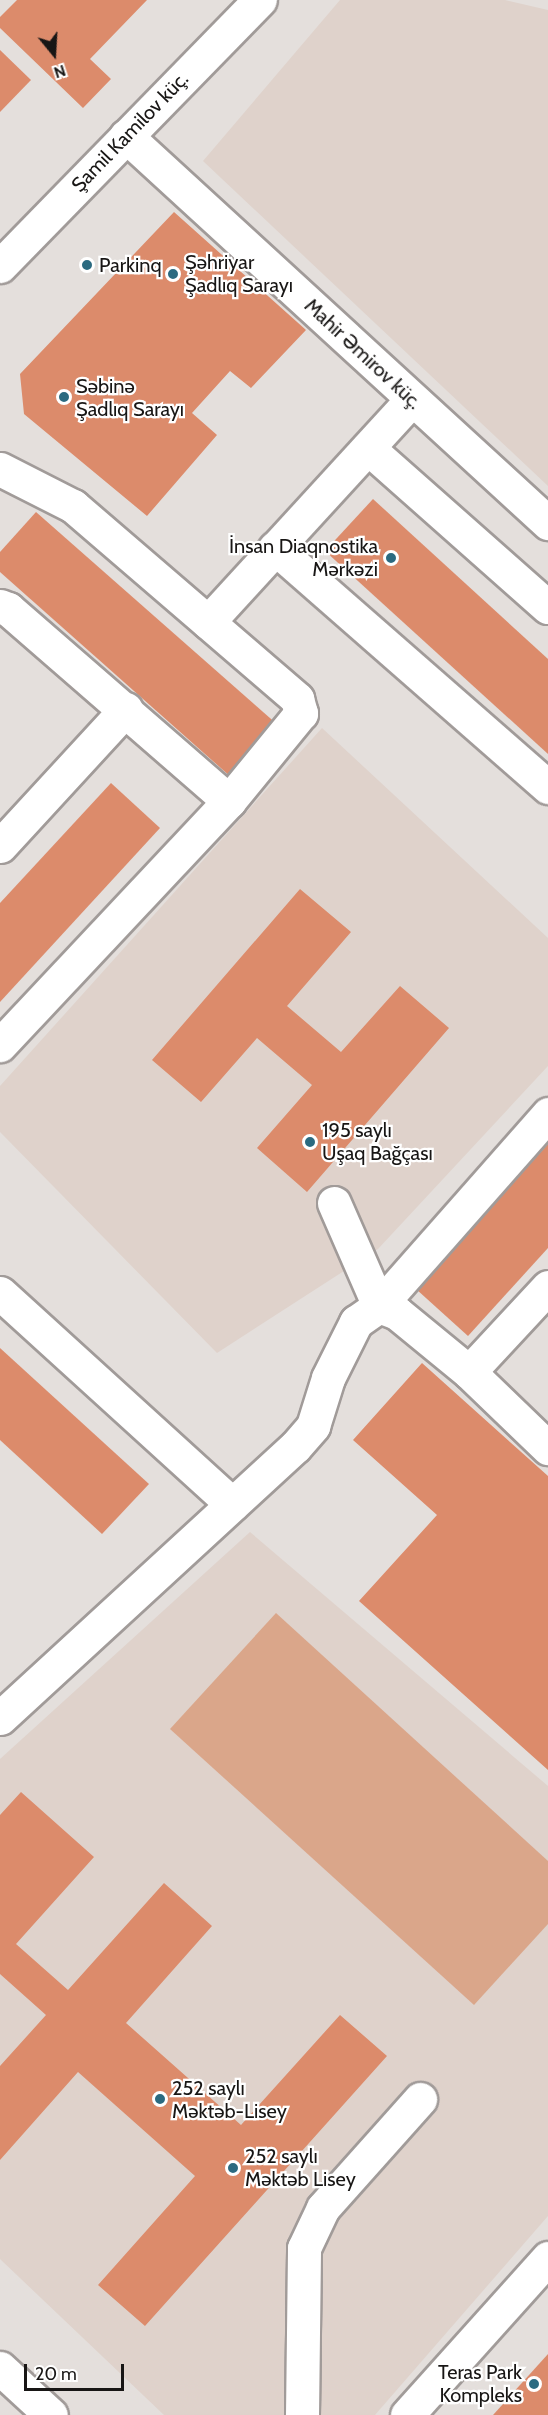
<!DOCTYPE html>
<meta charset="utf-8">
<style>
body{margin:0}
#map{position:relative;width:548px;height:2415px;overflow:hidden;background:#e4dfdc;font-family:Cabin,sans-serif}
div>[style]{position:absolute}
.built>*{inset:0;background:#dfd2cb}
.green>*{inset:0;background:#daa68a}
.building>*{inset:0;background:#dc8b6b}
.roads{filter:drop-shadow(2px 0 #a19b99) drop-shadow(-2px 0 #a19b99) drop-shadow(0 2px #a19b99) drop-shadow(0 -2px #a19b99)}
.minor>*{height:33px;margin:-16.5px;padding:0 16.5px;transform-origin:16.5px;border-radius:16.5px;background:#fff}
.dots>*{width:16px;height:16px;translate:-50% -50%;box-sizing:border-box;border:3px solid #fff;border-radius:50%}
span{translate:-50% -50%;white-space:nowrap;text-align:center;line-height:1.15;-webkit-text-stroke:4.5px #fff;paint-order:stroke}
.street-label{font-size:20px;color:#181615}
.poi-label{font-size:20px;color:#181615}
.left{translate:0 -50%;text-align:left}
.right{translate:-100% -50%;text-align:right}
.north{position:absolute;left:24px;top:24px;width:60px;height:60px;-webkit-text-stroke:4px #fff;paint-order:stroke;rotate:162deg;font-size:16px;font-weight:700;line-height:24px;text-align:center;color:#181615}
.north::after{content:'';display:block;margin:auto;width:21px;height:27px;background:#181615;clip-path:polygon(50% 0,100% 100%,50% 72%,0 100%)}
.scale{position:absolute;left:24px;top:2364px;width:100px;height:27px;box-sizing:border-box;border:3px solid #181615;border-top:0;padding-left:8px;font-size:18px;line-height:21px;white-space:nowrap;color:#181615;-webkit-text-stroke:4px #fff;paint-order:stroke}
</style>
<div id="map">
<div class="built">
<div style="clip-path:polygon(340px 0,505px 0,548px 10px,548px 486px,203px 161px)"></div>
<div style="clip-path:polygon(322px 728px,548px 938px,548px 1066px,378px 1249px,217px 1353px,0 1132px,0 1086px)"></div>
<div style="clip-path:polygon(250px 1532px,548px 1786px,548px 2216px,375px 2415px,164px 2415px,0 2259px,0 1759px)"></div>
</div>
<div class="green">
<div style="clip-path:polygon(276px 1613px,548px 1861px,548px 1924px,474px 2005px,170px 1729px)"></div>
</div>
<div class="building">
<div style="clip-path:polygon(17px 0,147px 0,90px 59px,111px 79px,83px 108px,0 28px,0 17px)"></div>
<div style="clip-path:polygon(0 50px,31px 80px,0 112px)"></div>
<div style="clip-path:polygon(174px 212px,306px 330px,251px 388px,230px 371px,192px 413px,217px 435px,147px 516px,24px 414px,20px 374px)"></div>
<div style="clip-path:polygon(373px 499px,548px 659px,548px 754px,325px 551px)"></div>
<div style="clip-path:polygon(36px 512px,279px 726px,232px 778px,0 572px,0 552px)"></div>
<div style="clip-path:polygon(111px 783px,160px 828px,0 1002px,0 903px)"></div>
<div style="clip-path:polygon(300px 889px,351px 932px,287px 1006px,341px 1052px,400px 986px,449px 1028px,307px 1192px,257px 1148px,312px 1085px,257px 1038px,201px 1102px,152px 1060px)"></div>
<div style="clip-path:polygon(548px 1144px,548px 1248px,468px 1336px,416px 1289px)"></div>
<div style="clip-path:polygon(0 1348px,149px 1484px,102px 1534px,0 1440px)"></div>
<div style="clip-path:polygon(422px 1363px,548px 1476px,548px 1770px,359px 1601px,437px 1515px,353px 1440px)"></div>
<div style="clip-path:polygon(21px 1792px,94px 1857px,16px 1944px,68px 1990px,164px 1883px,212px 1926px,126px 2023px,241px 2125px,340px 2015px,387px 2056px,145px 2326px,98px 2285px,195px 2176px,78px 2072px,0 2160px,0 2066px,46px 2015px,0 1974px,0 1815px)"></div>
<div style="clip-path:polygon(548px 2354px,548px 2415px,493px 2415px)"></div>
</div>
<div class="roads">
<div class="minor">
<div style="left:126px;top:136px;width:573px;rotate:42.52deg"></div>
<div style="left:0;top:266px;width:372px;rotate:-45.7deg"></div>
<div style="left:368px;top:448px;width:240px;rotate:41.5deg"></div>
<div style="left:0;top:469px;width:82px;rotate:26.9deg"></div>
<div style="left:73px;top:506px;width:296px;rotate:40.7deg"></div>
<div style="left:297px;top:699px;width:15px;rotate:74deg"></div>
<div style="left:301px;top:713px;width:114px;rotate:129.3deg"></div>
<div style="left:229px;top:801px;width:335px;rotate:133.2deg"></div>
<div style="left:275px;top:548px;width:363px;rotate:41.2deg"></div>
<div style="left:0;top:606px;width:9px;rotate:21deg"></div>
<div style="left:8px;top:609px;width:293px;rotate:41deg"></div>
<div style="left:208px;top:622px;width:302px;rotate:-47.5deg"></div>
<div style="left:0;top:846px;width:186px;rotate:-47.4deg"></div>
<div style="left:334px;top:1203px;width:112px;rotate:66.4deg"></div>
<div style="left:379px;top:1306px;width:19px;rotate:21deg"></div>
<div style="left:397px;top:1313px;width:93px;rotate:39.3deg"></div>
<div style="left:469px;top:1372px;width:110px;rotate:43.9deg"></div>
<div style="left:0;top:1293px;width:314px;rotate:42.3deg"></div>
<div style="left:469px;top:1372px;width:116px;rotate:-47.1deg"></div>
<div style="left:0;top:1718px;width:401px;rotate:-42.6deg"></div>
<div style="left:295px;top:1447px;width:28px;rotate:-49deg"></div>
<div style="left:313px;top:1426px;width:50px;rotate:-72.6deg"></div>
<div style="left:328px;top:1378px;width:63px;rotate:-63.4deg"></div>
<div style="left:356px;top:1322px;width:28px;rotate:-35deg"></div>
<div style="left:379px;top:1306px;width:256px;rotate:-48.6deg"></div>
<div style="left:0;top:2368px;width:69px;rotate:42.7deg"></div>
<div style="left:302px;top:2415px;width:167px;rotate:-89.3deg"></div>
<div style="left:304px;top:2248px;width:44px;rotate:-64.6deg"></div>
<div style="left:323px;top:2208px;width:146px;rotate:-48.3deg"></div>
<div style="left:407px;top:2415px;width:211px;rotate:-48.1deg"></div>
</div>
</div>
<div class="dots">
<div style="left:87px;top:265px;background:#2b6a80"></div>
<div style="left:173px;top:274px;background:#2b6a80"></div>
<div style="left:64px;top:397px;background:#2b6a80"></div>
<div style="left:391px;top:558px;background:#2b6a80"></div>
<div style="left:310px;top:1142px;background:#2b6a80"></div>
<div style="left:160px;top:2099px;background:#2b6a80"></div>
<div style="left:233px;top:2168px;background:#2b6a80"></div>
<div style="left:534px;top:2384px;background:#2b6a80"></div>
</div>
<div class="street-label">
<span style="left:130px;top:132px;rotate:-46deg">Şamil Kamilov küç.</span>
<span style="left:363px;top:354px;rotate:43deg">Mahir Əmirov küç.</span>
</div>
<div class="poi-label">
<span class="left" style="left:185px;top:274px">Şəhriyar<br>Şadlıq Sarayı</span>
<span class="left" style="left:99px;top:265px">Parkinq</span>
<span class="left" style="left:76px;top:398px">Səbinə<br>Şadlıq Sarayı</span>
<span class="right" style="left:378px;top:558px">İnsan Diaqnostika<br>Mərkəzi</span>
<span class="left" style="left:322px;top:1142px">195 saylı<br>Uşaq Bağçası</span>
<span class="left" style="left:172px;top:2100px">252 saylı<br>Məktəb-Lisey</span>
<span class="left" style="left:245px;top:2168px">252 saylı<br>Məktəb Lisey</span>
<span class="right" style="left:522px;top:2384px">Teras Park<br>Kompleks</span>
</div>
<div class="north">N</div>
<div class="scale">20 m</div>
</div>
